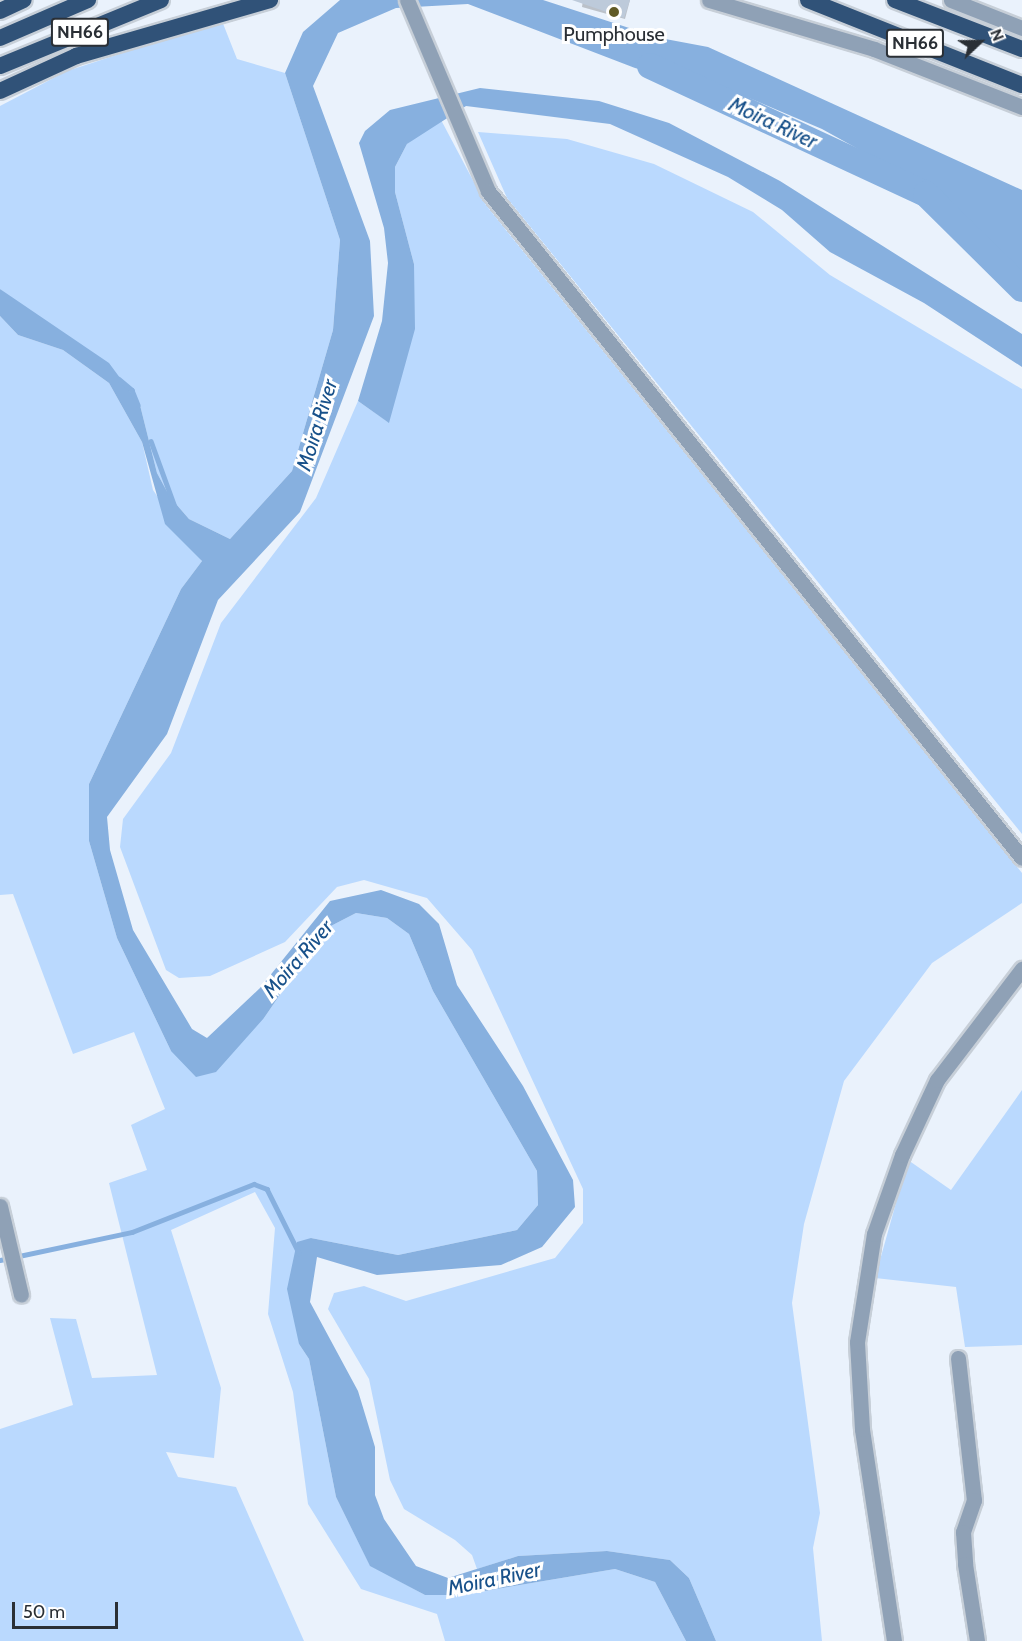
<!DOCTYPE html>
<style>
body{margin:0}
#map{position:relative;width:1022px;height:1641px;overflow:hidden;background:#eaf2fc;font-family:Cabin,sans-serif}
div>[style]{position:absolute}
.green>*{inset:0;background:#bad9fe}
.water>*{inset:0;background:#87b0df}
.shadow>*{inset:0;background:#0003}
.stream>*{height:4.5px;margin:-2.25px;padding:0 2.25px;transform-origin:2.25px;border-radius:2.25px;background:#87b0df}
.river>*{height:26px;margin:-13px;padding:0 13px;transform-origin:13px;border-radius:13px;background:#87b0df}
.building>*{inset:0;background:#bdcada}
.roads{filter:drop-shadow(2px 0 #c7cfd8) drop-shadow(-2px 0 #c7cfd8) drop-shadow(0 2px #c7cfd8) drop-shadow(0 -2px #c7cfd8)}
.minor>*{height:15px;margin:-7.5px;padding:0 7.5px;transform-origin:7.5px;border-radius:7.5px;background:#8fa1b6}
.tertiary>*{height:15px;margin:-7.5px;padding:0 7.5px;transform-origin:7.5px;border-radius:7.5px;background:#8fa1b6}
.trunk>*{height:16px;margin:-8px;padding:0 8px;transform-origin:8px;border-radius:8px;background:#305278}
.dots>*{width:16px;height:16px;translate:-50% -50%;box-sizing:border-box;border:3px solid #fff;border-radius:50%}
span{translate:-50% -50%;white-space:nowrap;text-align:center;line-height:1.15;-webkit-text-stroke:6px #fff;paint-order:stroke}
.shield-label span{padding:2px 4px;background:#fff;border:2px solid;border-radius:4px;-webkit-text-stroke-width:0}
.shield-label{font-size:18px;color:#2a2f35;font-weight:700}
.poi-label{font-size:20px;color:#2a2f35}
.water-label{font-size:21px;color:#18518a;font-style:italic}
.north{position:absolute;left:950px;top:12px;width:60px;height:60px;-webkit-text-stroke:4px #fff;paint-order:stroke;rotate:68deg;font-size:16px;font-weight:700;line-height:24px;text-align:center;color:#2a2f35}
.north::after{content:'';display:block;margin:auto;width:21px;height:27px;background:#2a2f35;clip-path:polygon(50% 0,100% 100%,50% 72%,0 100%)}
.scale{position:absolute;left:12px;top:1602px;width:106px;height:27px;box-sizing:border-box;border:3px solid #2a2f35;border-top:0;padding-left:8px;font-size:18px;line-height:21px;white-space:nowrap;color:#2a2f35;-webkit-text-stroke:4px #fff;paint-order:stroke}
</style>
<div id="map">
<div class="green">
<div style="clip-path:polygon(222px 21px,237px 59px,285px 73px,340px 240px,333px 330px,292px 471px,230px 539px,189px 519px,170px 497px,157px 473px,140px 405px,0 289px,0 106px,67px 71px)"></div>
<div style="clip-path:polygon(440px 118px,486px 205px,1022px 873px,1022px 903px,932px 963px,844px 1081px,804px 1224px,792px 1303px,820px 1513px,813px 1548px,822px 1641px,716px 1641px,689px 1578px,670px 1560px,607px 1551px,518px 1556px,477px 1569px,472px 1555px,455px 1540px,404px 1509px,390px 1480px,369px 1379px,328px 1309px,334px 1293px,364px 1286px,406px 1301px,555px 1258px,583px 1223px,583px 1189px,472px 950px,427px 898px,364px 880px,337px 887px,285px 942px,210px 976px,179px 978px,166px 970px,120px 847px,123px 819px,171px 753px,221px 623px,316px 498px,358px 401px,388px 422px,414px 264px,395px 192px,395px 167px,407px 144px)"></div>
<div style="clip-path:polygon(478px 132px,567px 139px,654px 164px,753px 212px,830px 275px,1022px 389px,1022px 834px,507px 198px)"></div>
<div style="clip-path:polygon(0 316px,18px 335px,63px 350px,109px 383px,142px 442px,153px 490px,202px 561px,181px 589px,89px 784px,89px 841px,117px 938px,171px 1051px,264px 1018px,325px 929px,356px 913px,387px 918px,409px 934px,433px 991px,537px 1171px,538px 1205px,517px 1230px,398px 1255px,311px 1238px,299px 1344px,309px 1359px,336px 1497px,370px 1565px,425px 1595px,461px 1595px,615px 1569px,655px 1582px,686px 1641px,445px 1641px,437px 1614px,361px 1589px,308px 1504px,293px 1392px,268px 1314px,275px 1228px,255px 1192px,171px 1230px,221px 1388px,214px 1458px,166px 1452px,178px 1477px,236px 1487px,304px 1641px,0 1641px,0 1429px,73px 1405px,50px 1318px,76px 1319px,92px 1378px,157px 1375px,109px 1183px,147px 1170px,131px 1125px,165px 1109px,134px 1032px,73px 1054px,13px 894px,0 895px)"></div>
<div style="clip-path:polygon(1022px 1090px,1022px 1345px,965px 1347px,956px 1287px,875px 1278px,908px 1160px,951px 1190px)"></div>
</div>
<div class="water">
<div style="clip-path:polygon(340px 0,543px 0,660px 38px,708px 47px,1022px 190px,1022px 294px,980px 240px,923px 185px,822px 129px,749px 98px,635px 68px,468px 4px,396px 8px,338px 33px,313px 86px,370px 241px,374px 316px,300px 512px,218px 600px,167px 734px,107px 817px,110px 850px,133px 930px,192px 1029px,207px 1038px,260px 988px,330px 901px,381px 890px,419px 904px,439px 924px,457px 985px,523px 1086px,573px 1180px,575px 1207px,542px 1247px,501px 1265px,377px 1275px,317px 1257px,310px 1302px,358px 1391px,375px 1447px,375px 1495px,384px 1519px,416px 1566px,448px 1578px,518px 1556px,607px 1551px,670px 1560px,689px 1578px,716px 1641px,686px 1641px,655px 1582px,615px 1569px,461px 1595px,425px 1595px,370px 1566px,336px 1497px,309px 1359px,299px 1344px,287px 1289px,297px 1242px,311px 1238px,398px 1255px,517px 1230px,538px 1205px,537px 1171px,433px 991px,409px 934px,387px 918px,356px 913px,325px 929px,264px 1018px,216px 1072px,196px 1077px,171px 1051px,117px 938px,89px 841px,89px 784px,181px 589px,202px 561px,165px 524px,142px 442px,109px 383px,63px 350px,18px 335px,0 316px,0 289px,109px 363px,140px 405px,157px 473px,170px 497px,189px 519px,230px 539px,292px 471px,333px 330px,340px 240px,285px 73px,303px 32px)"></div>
<div style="clip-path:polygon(480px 88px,599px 101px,669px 123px,780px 181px,1022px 334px,1022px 367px,924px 303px,830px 252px,782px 210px,728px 177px,610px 124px,466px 106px,407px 144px,395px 167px,395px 192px,414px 264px,415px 329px,389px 423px,358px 401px,382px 321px,388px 263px,384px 228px,359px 143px,365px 131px,390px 110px)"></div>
</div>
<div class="shadow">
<div style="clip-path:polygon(583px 0,630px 0,625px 19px,582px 7px)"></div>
</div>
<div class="stream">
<div style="left:119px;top:379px;width:17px;rotate:40deg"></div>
<div style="left:132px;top:390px;width:16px;rotate:68deg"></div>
<div style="left:151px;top:441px;width:70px;rotate:70deg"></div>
<div style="left:0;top:1260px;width:135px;rotate:-12deg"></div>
<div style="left:132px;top:1232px;width:131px;rotate:-21.5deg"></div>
<div style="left:254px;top:1184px;width:14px;rotate:21deg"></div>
<div style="left:267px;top:1189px;width:72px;rotate:63.4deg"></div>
</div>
<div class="river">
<div style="left:650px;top:66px;width:304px;rotate:24.9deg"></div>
<div style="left:926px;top:194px;width:135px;rotate:44.7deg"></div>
</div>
<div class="building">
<div style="clip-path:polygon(572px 0,630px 0,624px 18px)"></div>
</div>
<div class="roads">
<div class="minor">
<div style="left:0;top:1206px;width:91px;rotate:76.7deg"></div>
<div style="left:958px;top:1358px;width:143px;rotate:83.6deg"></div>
<div style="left:974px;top:1500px;width:34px;rotate:109deg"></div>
<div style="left:963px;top:1532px;width:32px;rotate:86deg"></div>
<div style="left:965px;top:1564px;width:78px;rotate:81.1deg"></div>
</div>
<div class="tertiary">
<div style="left:407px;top:0;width:207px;rotate:67deg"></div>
<div style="left:488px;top:191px;width:854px;rotate:51.32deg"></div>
<div style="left:709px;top:0;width:172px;rotate:16.5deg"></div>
<div style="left:874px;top:49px;width:159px;rotate:21.4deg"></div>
<div style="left:951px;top:0;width:76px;rotate:21.5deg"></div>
<div style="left:894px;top:1641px;width:214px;rotate:-98.6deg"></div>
<div style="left:862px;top:1429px;width:87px;rotate:-93.3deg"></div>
<div style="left:857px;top:1342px;width:109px;rotate:-81.1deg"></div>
<div style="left:874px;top:1234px;width:84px;rotate:-70.5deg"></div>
<div style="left:902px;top:1155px;width:83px;rotate:-65deg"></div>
<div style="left:937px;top:1080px;width:140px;rotate:-52.6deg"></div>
</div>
<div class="trunk">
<div style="left:808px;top:0;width:230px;rotate:21.7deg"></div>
<div style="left:895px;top:0;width:136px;rotate:21.1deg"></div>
<div style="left:0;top:11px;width:26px;rotate:-25deg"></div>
<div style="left:0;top:38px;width:96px;rotate:-23.4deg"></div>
<div style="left:0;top:66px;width:174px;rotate:-22.3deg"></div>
<div style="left:0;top:91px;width:84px;rotate:-24.7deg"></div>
<div style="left:76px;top:56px;width:202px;rotate:-16.1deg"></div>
</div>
</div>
<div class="dots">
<div style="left:614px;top:12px;background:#605a26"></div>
</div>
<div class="shield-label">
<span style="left:80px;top:32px">NH66</span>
<span style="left:915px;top:43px">NH66</span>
</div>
<div class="poi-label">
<span style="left:614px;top:34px">Pumphouse</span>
</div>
<div class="water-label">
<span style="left:773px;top:123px;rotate:25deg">Moira River</span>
<span style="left:317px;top:425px;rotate:-73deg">Moira River</span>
<span style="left:298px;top:959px;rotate:-49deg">Moira River</span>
<span style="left:494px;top:1579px;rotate:-12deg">Moira River</span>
</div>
<div class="north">N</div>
<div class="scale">50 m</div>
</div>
